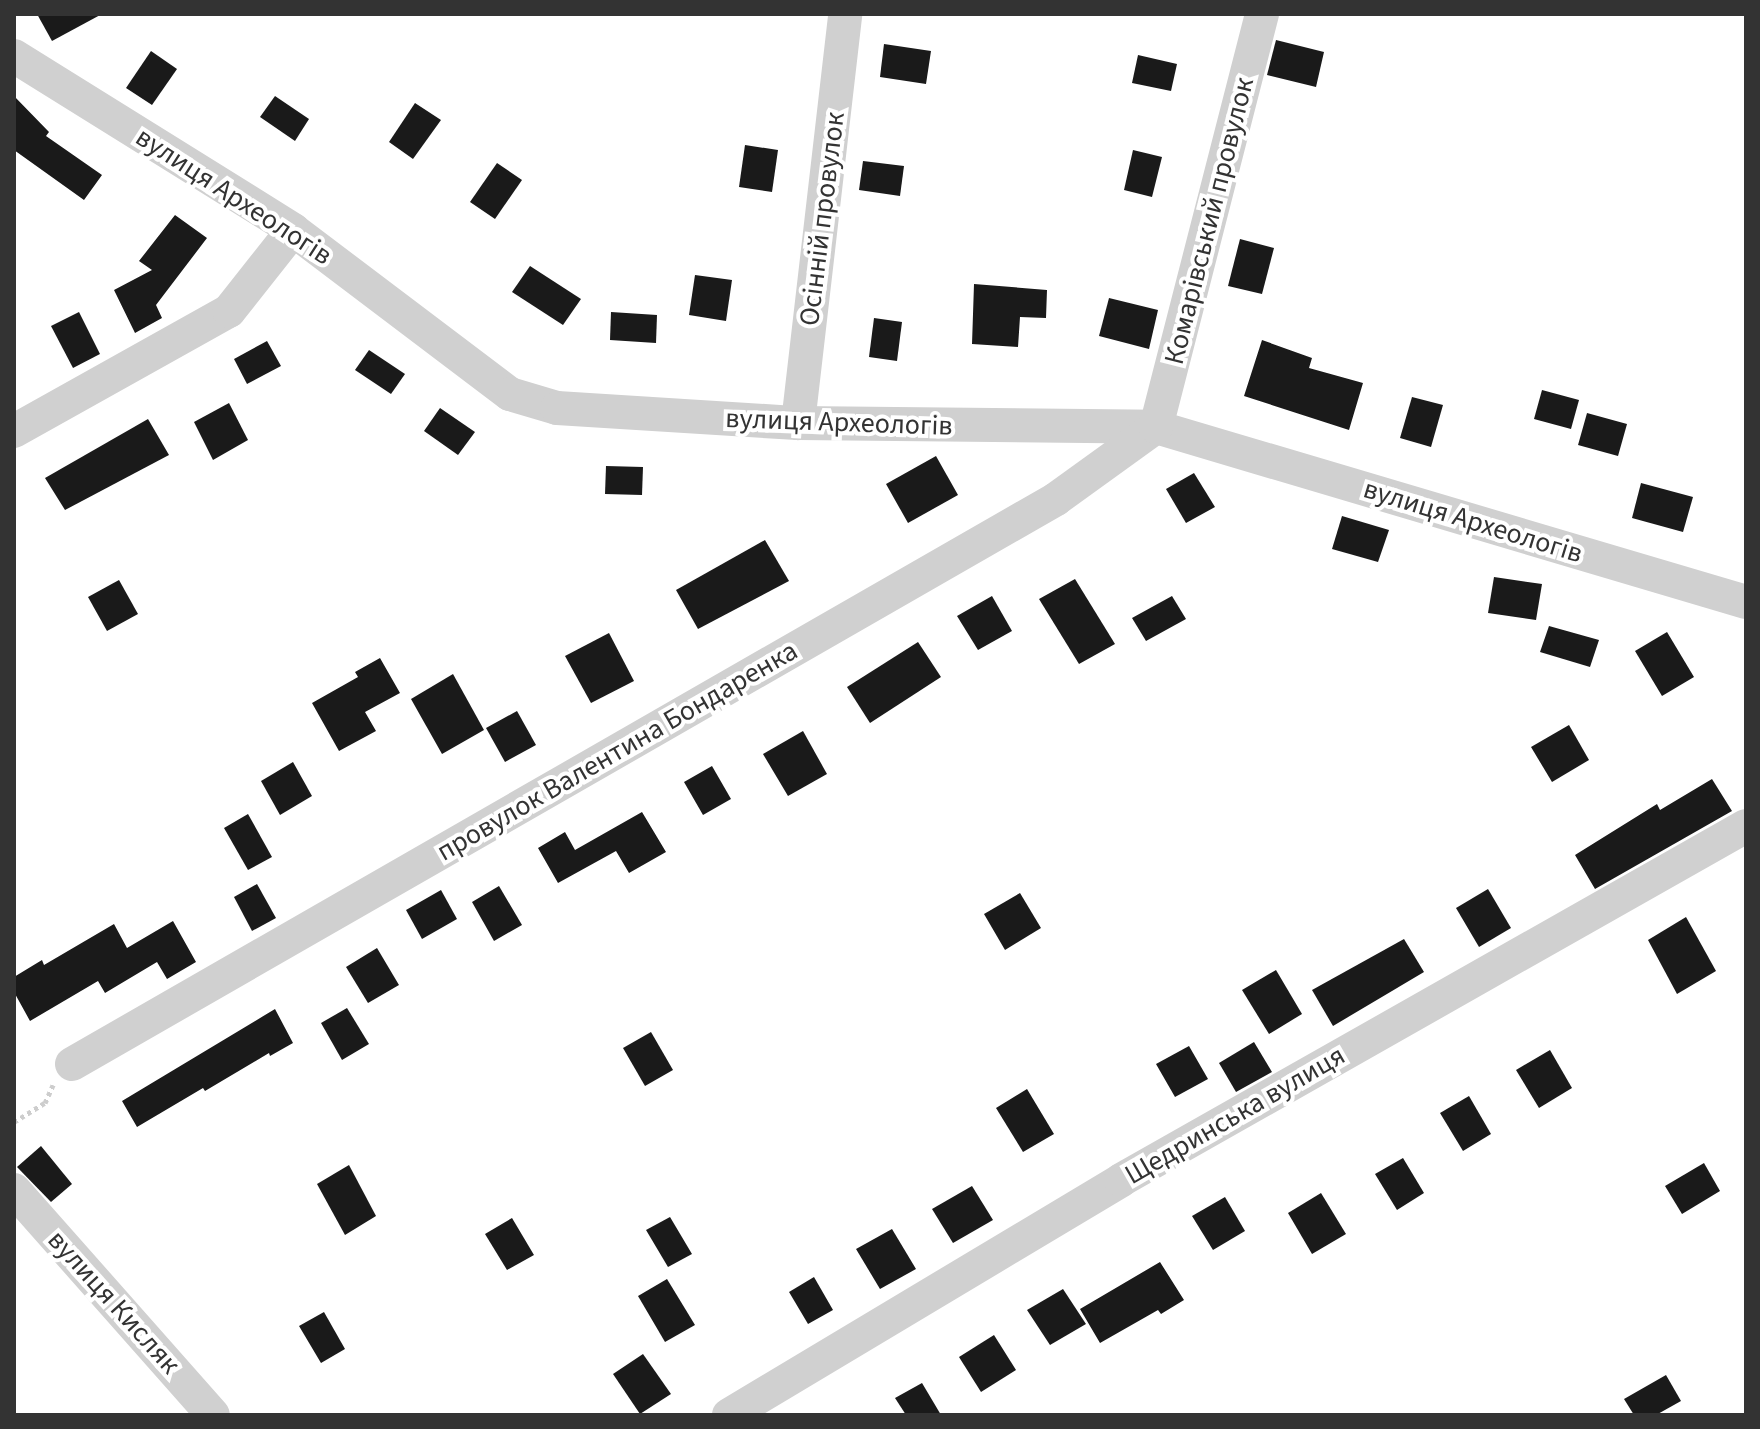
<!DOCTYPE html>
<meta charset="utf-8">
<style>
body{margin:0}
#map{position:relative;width:1760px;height:1429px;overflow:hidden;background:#fff;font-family:"Source Sans 3",sans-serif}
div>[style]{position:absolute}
.building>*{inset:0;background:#1a1a1a}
.path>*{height:5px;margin-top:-2.5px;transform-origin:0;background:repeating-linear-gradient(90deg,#cdcdcd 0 4px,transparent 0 8px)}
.minor>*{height:34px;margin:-17px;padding:0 17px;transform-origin:17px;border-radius:17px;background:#d0d0d0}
span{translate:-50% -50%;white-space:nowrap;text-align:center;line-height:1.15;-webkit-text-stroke:8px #fff;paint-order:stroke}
.street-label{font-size:28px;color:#333}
.frame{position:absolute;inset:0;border:16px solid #333;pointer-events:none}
</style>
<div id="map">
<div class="building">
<div style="clip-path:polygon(37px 14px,102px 14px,52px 41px)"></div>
<div style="clip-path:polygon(1276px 40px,1324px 52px,1316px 87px,1267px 75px)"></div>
<div style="clip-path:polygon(884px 44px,931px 51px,926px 84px,880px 77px)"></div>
<div style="clip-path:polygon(151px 51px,177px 69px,152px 105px,126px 88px)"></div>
<div style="clip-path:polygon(1138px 55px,1177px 64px,1171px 91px,1132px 83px)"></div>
<div style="clip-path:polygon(14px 96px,49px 132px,46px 136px,102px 175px,84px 200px,14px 150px)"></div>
<div style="clip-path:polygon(275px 96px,309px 119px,295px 141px,260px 117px)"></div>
<div style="clip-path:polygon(415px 103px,441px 120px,413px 159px,389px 142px)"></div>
<div style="clip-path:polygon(745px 145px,778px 150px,772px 192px,739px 187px)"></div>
<div style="clip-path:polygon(1133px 150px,1162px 157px,1152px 197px,1124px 190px)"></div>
<div style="clip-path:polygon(863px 161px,904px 166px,900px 196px,859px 190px)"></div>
<div style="clip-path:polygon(497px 163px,522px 180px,495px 219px,470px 202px)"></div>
<div style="clip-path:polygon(175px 215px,207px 238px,156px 305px,162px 318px,135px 333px,114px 290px,152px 270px,139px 261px)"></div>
<div style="clip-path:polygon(1240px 239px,1274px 248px,1262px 294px,1228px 286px)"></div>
<div style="clip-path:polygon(530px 266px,581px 299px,563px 325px,512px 292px)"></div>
<div style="clip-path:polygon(695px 275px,732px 280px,726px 321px,689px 315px)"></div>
<div style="clip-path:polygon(974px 284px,1047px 290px,1046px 318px,1020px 317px,1018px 347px,972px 344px)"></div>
<div style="clip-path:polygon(1109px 298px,1158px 310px,1149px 349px,1099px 336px)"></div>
<div style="clip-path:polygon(79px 312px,100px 354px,73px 368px,51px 326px)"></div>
<div style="clip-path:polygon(611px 312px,657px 315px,656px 343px,610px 340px)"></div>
<div style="clip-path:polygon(874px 318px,902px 322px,897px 361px,869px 357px)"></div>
<div style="clip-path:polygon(1262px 340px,1312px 358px,1309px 368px,1363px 383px,1349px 430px,1244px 396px)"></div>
<div style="clip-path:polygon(267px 341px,281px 366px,247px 384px,234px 359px)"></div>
<div style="clip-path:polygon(369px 350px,405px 374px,391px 394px,355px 370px)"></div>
<div style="clip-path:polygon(1542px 390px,1579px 400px,1571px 429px,1534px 419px)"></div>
<div style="clip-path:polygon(1412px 397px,1443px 405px,1431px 447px,1400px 438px)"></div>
<div style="clip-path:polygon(229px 403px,248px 440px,213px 460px,194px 422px)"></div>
<div style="clip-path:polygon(440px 408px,475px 432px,458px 455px,424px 431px)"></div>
<div style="clip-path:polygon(1587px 413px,1627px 424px,1618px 456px,1578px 445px)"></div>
<div style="clip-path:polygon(148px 419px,169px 455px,65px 510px,45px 478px)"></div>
<div style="clip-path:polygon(936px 456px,958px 495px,908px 523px,886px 484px)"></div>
<div style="clip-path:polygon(606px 466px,643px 467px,642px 495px,605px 494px)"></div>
<div style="clip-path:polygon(1194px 473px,1215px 507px,1186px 523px,1166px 489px)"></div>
<div style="clip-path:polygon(1641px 483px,1693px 497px,1683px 532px,1632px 518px)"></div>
<div style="clip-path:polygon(1342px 516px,1389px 530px,1378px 562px,1332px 549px)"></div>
<div style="clip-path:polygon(765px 540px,789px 581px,698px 629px,676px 590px)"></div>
<div style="clip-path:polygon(1494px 577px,1542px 584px,1536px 620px,1488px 613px)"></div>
<div style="clip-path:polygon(1075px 579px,1115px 644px,1079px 664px,1039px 599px)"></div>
<div style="clip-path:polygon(119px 580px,138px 614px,107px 631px,88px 597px)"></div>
<div style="clip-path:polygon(992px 596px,1012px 631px,978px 650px,957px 616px)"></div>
<div style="clip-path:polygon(1172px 596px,1186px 619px,1146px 641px,1132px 618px)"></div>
<div style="clip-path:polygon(1549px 626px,1599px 640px,1590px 667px,1540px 652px)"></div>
<div style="clip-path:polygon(1667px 632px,1694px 677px,1662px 696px,1635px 651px)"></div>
<div style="clip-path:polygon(609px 633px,634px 681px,591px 703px,565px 656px)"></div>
<div style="clip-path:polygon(918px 642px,941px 677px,870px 723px,847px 687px)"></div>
<div style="clip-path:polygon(380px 658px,400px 693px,365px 712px,376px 731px,339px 751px,312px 703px,358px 677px,355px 672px)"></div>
<div style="clip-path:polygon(453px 674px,484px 730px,442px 754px,411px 699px)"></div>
<div style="clip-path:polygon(517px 711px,536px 745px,505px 762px,486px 728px)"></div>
<div style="clip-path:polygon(1569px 725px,1589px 760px,1552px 782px,1531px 747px)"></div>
<div style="clip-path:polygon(803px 731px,827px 774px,788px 796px,763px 754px)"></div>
<div style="clip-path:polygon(293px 762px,312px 796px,280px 815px,261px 781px)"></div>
<div style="clip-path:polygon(712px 766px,731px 799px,703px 815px,684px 782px)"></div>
<div style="clip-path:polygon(1712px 779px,1732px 811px,1595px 889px,1575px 855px,1657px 804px,1660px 810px)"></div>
<div style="clip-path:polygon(642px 812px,666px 852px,629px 873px,616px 851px,558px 883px,538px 848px,565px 832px,575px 850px)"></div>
<div style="clip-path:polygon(248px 814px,272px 857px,248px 870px,224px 828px)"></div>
<div style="clip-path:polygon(257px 884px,276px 918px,252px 931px,234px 897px)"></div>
<div style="clip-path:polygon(499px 886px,522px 925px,494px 941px,472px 902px)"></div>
<div style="clip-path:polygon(1488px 889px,1511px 928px,1479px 947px,1456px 908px)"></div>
<div style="clip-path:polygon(441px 890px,457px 919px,422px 939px,406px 910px)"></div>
<div style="clip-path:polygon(1020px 893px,1041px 928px,1005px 950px,984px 914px)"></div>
<div style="clip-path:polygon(1686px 917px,1716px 971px,1677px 994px,1648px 940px)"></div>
<div style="clip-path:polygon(173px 921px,196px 962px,167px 979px,157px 962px,105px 993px,98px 981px,30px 1021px,14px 992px,14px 977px,42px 960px,44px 965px,114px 924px,127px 948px)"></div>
<div style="clip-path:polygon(1404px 939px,1424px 972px,1333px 1026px,1312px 990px)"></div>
<div style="clip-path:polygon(377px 948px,399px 985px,368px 1003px,346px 967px)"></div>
<div style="clip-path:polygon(1276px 970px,1302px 1014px,1269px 1034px,1242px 990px)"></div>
<div style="clip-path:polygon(347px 1008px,369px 1044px,342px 1060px,321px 1023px)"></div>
<div style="clip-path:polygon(275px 1009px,293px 1043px,270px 1056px,269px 1053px,205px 1091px,203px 1088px,137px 1127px,122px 1101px)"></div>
<div style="clip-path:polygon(651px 1032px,673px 1070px,645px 1086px,623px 1048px)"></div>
<div style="clip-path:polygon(1254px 1042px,1272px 1072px,1236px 1092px,1219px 1063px)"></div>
<div style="clip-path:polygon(1189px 1046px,1208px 1079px,1175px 1097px,1156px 1064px)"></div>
<div style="clip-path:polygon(1550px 1050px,1572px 1088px,1539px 1108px,1516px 1070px)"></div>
<div style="clip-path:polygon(1027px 1089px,1054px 1134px,1023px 1152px,996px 1108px)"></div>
<div style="clip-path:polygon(1469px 1096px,1491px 1134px,1463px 1151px,1440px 1113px)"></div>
<div style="clip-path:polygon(41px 1146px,72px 1184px,51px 1202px,17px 1167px)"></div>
<div style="clip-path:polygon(1403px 1158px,1424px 1193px,1397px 1210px,1375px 1174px)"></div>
<div style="clip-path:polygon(1704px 1163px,1720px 1191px,1682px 1214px,1665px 1186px)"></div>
<div style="clip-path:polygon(349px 1165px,376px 1216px,345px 1235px,317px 1184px)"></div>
<div style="clip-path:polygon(972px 1186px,993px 1220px,953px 1243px,932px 1209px)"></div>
<div style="clip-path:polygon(1321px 1193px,1346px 1234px,1312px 1254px,1288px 1213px)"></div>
<div style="clip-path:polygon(1225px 1197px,1245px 1231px,1213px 1250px,1192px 1216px)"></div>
<div style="clip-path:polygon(670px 1217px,692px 1254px,668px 1267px,646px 1230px)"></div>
<div style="clip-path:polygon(512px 1218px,534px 1255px,507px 1270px,485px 1234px)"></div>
<div style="clip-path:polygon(892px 1229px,916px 1269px,880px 1289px,856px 1249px)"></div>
<div style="clip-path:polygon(1160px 1262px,1184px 1300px,1161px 1314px,1158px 1310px,1100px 1343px,1080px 1309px)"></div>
<div style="clip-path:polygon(814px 1277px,833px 1310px,808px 1324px,789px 1292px)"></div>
<div style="clip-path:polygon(667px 1279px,695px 1325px,665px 1342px,638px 1296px)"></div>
<div style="clip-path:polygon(1063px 1289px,1086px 1324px,1050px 1345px,1027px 1310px)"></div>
<div style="clip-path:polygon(324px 1312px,345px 1349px,321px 1363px,299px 1326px)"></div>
<div style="clip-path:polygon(994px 1335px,1016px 1370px,981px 1392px,959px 1357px)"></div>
<div style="clip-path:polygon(643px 1354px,671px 1394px,640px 1414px,613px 1374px)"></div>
<div style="clip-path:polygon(1666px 1375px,1681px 1401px,1656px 1415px,1634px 1415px,1624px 1399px)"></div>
<div style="clip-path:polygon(922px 1383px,941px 1415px,906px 1415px,895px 1398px)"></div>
</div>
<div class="path">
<div style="left:14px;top:1122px;width:36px;rotate:-32deg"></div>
<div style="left:45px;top:1103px;width:20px;rotate:-66deg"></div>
</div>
<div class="minor">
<div style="left:14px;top:56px;width:329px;rotate:31.9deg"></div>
<div style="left:293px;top:230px;width:272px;rotate:37.1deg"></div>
<div style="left:510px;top:394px;width:49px;rotate:16.6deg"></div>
<div style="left:557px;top:408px;width:241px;rotate:3.6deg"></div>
<div style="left:798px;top:423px;width:358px;rotate:0.6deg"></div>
<div style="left:1156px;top:427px;width:615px;rotate:16.52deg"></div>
<div style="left:798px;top:423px;width:412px;rotate:-83.4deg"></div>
<div style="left:14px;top:431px;width:246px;rotate:-29.2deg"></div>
<div style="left:229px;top:311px;width:103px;rotate:-51.7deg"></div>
<div style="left:72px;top:1064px;width:1135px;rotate:-29.86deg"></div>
<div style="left:1056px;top:499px;width:123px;rotate:-35.8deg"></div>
<div style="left:1156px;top:427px;width:426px;rotate:-75.6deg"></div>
<div style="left:14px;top:1190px;width:300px;rotate:48.5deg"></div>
<div style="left:729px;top:1415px;width:457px;rotate:-30.9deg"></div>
<div style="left:1121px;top:1180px;width:718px;rotate:-29.53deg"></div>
</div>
<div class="street-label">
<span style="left:234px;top:196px;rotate:33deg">вулиця Археологів</span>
<span style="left:822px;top:219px;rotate:-83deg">Осінній провулок</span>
<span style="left:1209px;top:221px;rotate:-76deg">Комарівський провулок</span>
<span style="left:839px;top:422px;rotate:2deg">вулиця Археологів</span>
<span style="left:1473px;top:521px;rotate:17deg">вулиця Археологів</span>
<span style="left:617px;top:751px;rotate:-30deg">провулок Валентина Бондаренка</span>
<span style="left:1235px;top:1115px;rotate:-30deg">Щедринська вулиця</span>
<span style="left:114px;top:1302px;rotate:48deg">вулиця Кисляк</span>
</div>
<div class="frame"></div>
</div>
